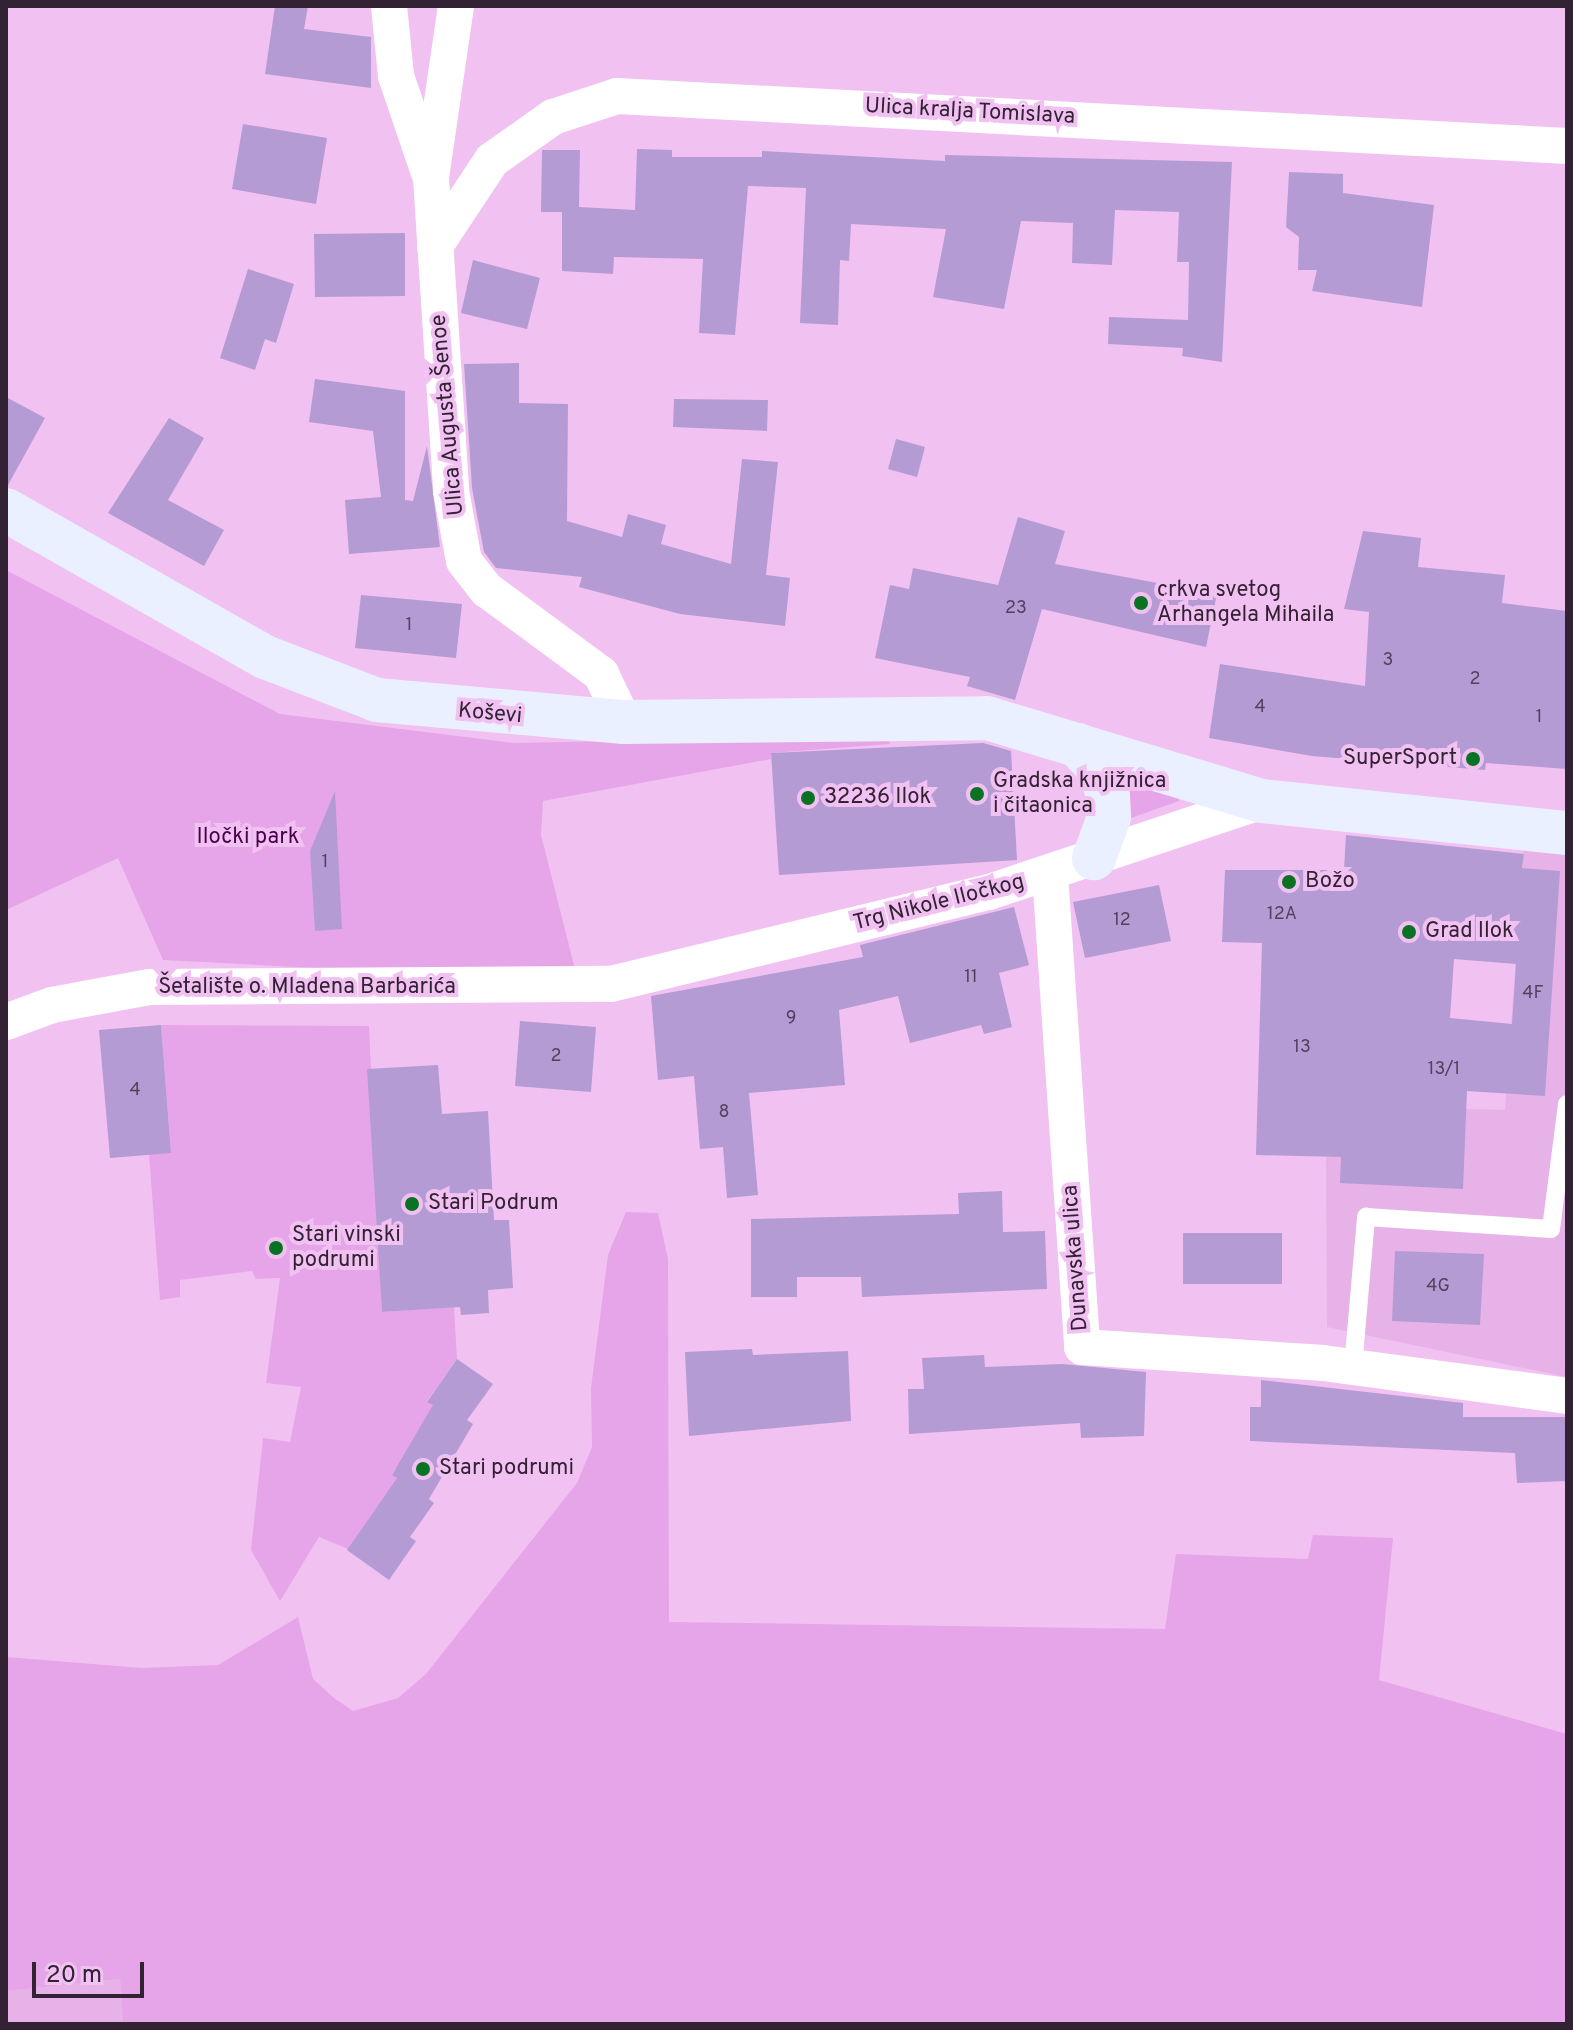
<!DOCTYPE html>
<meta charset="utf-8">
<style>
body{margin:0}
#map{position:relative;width:1573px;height:2030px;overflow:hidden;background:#f1c1f2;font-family:Overpass,sans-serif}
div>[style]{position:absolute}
.built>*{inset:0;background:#e7b2e8}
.green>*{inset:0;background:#e6a5e8}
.building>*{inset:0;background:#b59bd3}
.service>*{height:18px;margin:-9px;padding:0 9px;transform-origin:9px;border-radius:9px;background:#fff}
.minor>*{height:36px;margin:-18px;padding:0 18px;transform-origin:18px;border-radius:18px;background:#fff}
.secondary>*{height:44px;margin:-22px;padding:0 22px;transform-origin:22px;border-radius:22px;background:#eaf0ff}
.dots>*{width:22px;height:22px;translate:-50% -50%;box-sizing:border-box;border:4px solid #f1c1f2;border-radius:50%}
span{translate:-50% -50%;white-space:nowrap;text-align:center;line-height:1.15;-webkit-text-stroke:8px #f1c1f2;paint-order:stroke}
.number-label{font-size:18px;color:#54405c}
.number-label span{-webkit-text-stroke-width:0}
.street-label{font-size:22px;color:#332134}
.poi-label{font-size:22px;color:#332134}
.left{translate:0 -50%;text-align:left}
.right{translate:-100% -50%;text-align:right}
.park-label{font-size:22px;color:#48004c}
.frame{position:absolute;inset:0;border:8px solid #332134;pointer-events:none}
.scale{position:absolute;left:32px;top:1962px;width:112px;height:36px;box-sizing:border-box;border:4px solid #332134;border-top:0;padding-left:10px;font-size:24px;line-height:28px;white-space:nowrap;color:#332134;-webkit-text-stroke:6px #f1c1f2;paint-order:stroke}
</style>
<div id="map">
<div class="built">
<div style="clip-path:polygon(1524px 847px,1567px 851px,1567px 1377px,1327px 1327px,1326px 1157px,1341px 1157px,1342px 1106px,1505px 1110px)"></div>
<div style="clip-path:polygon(120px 1979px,123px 2024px,6px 2024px,6px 1991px)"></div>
</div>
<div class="green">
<div style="clip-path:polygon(6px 570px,280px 714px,515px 743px,888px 736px,890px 744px,771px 753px,771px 759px,543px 801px,541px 835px,576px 973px,545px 980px,163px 960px,118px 858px,6px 910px)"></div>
<div style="clip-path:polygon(1130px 772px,1179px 791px,1179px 801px,1128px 819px)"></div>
<div style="clip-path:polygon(161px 1025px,369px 1026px,382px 1312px,454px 1307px,457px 1359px,427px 1401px,433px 1405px,417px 1438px,392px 1474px,397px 1478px,348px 1549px,319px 1537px,280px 1601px,251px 1550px,263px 1438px,290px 1442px,301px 1387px,266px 1383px,280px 1278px,256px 1279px,252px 1271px,180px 1280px,180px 1297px,160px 1300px,149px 1154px,171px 1152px)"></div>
<div style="clip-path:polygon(626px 1212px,658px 1213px,668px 1259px,669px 1622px,1165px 1629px,1176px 1554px,1308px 1559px,1313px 1535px,1393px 1538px,1379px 1680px,1567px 1734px,1567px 2024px,123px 2024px,120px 1979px,6px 1991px,6px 1657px,142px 1668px,218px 1665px,298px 1617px,313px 1679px,334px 1698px,353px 1711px,398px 1698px,426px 1674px,577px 1483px,592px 1447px,591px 1388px,608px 1255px)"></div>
</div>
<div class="building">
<div style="clip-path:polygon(275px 6px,308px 6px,304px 29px,371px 37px,371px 88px,265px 74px)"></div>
<div style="clip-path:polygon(243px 124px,327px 138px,316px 204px,232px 189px)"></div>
<div style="clip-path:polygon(637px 149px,672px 150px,672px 157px,762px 157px,762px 151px,945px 161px,945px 155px,1232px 162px,1222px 362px,1182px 356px,1183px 348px,1108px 344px,1109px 317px,1188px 320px,1189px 262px,1177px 262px,1179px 212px,1115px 210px,1112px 265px,1072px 263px,1073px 223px,1021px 221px,1004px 309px,933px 297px,946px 229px,851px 224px,849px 261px,840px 260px,838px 325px,800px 323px,806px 188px,748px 186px,735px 335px,699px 333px,703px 259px,614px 257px,613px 274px,562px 271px,562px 212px,541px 212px,542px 150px,580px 150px,579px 207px,635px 210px)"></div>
<div style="clip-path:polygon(1289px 172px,1343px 174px,1343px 193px,1434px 205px,1422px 307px,1312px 291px,1317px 270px,1298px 270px,1299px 237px,1286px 227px)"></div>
<div style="clip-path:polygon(405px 233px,405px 296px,315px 297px,314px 234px)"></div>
<div style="clip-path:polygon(473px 260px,540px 278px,527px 329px,461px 313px)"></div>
<div style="clip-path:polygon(248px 269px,294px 284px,276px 343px,265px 339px,255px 370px,220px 358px)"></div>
<div style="clip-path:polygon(519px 363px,519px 403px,568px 404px,567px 521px,622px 537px,628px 514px,666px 525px,661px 544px,731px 564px,742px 459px,778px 462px,766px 575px,790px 578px,785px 626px,680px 614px,579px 587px,582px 577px,496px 568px,484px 552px,472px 488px,464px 364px)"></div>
<div style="clip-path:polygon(315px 379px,405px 391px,405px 500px,413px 501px,427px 446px,440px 547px,349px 554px,345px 500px,381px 497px,373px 431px,309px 422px)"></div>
<div style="clip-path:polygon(6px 397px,45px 418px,8px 485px,6px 485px)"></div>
<div style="clip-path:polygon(674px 399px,768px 400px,767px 431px,673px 427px)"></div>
<div style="clip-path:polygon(169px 418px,204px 438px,168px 500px,224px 530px,204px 566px,108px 513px)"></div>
<div style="clip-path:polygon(896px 439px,925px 447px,917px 477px,888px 469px)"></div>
<div style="clip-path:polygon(1018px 517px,1065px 531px,1055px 564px,1217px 594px,1206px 647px,1042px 609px,1015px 700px,967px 686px,970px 677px,875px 658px,890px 585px,909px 589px,913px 568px,998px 585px)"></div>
<div style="clip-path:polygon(1363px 531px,1421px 538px,1418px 567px,1505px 575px,1502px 603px,1567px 611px,1567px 769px,1486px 763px,1485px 770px,1312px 756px,1209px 738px,1220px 664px,1365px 686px,1369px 612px,1344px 609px)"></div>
<div style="clip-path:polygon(361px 595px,462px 604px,456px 658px,355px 648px)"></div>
<div style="clip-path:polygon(983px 743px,1011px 751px,1017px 860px,779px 875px,771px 753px)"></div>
<div style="clip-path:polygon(335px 791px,342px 929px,315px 931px,310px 851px)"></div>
<div style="clip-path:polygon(evenodd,1346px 835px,1524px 854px,1522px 868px,1560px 871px,1545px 1096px,1467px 1091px,1463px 1189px,1340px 1183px,1341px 1157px,1256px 1155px,1262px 943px,1222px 942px,1225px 870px,1344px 870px,1346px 835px,1454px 959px,1516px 964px,1512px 1024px,1450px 1018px,1454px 959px)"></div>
<div style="clip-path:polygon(1159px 885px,1171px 941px,1085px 958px,1073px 902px)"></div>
<div style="clip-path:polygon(1014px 907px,1029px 965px,999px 973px,1012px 1027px,984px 1034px,981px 1025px,910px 1043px,898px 996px,839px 1010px,845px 1085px,749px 1093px,758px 1195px,727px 1198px,723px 1147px,700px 1149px,694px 1076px,658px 1080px,651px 996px,863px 957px,860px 945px)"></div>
<div style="clip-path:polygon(520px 1021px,596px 1027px,591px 1092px,515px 1086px)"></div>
<div style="clip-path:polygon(161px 1025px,171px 1153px,110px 1158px,99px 1030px)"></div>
<div style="clip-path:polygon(438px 1065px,442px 1114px,488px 1111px,494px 1220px,509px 1220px,513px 1288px,488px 1290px,489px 1313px,461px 1315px,460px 1307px,382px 1312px,367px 1069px)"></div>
<div style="clip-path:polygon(1002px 1191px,1003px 1232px,1045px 1231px,1047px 1289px,862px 1297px,861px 1277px,797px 1277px,797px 1297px,751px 1297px,751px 1219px,959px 1214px,958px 1193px)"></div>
<div style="clip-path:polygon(1183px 1233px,1282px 1233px,1282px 1284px,1183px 1284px)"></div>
<div style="clip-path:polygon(1395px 1251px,1484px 1254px,1480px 1325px,1392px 1321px)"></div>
<div style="clip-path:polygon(752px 1349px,753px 1355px,848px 1351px,851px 1421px,689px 1436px,685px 1352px)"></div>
<div style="clip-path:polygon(984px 1355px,985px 1367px,1062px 1364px,1146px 1372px,1144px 1436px,1081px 1438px,1080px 1423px,909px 1434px,908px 1389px,924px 1389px,922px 1358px)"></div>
<div style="clip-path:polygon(457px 1359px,493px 1384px,467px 1420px,473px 1424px,429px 1499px,434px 1503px,410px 1537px,416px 1541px,389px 1580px,347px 1550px,397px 1478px,392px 1475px,433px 1405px,427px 1402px)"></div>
<div style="clip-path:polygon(1261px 1380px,1463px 1403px,1463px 1417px,1567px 1417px,1567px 1481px,1517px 1483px,1515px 1453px,1250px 1441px,1250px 1407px,1261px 1407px)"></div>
</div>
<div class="service">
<div style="left:1353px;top:1367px;width:151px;rotate:-85deg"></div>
<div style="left:1366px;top:1217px;width:185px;rotate:3.7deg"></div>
<div style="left:1551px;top:1229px;width:126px;rotate:-82.7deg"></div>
</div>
<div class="minor">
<div style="left:389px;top:6px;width:70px;rotate:84.3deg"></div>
<div style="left:396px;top:76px;width:102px;rotate:71.2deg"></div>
<div style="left:456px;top:6px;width:174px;rotate:98.3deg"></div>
<div style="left:431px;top:178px;width:314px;rotate:86.3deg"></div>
<div style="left:451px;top:491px;width:71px;rotate:79.5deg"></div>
<div style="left:464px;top:561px;width:37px;rotate:52deg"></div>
<div style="left:487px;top:590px;width:142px;rotate:36.4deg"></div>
<div style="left:601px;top:674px;width:53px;rotate:64.4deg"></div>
<div style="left:435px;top:246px;width:103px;rotate:-56.5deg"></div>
<div style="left:492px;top:160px;width:75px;rotate:-35.2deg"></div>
<div style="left:553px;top:117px;width:67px;rotate:-18.2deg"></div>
<div style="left:617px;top:96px;width:951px;rotate:3.01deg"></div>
<div style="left:1050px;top:874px;width:474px;rotate:86.1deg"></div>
<div style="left:1082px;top:1347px;width:242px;rotate:3.8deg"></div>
<div style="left:1323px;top:1363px;width:246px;rotate:7.7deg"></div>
<div style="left:6px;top:1022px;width:49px;rotate:-20.3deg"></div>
<div style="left:52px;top:1005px;width:99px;rotate:-10.5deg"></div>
<div style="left:149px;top:987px;width:462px;rotate:-0.4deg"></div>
<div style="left:611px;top:984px;width:389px;rotate:-13.7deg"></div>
<div style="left:989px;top:892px;width:288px;rotate:-18.4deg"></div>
</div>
<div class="secondary">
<div style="left:6px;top:510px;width:298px;rotate:29.6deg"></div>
<div style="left:265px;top:657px;width:120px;rotate:21deg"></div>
<div style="left:377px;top:700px;width:248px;rotate:5.1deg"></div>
<div style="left:624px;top:722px;width:363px;rotate:-0.6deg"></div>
<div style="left:987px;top:718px;width:287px;rotate:16.8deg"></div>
<div style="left:1262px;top:801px;width:307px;rotate:6deg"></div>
<div style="left:1078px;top:745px;width:35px;rotate:50deg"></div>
<div style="left:1101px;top:772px;width:25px;rotate:74deg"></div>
<div style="left:1108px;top:796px;width:21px;rotate:87deg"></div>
<div style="left:1109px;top:817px;width:44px;rotate:110.1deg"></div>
</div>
<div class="dots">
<div style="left:1141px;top:603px;background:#0a7223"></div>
<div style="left:1473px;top:759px;background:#0a7223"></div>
<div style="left:977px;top:794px;background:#0a7223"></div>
<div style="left:808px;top:798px;background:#0a7223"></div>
<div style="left:1289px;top:882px;background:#0a7223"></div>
<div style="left:1409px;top:932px;background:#0a7223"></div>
<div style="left:412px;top:1204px;background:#0a7223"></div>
<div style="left:276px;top:1248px;background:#0a7223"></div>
<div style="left:423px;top:1469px;background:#0a7223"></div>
</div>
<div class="number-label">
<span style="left:1016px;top:609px">23</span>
<span style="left:409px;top:626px">1</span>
<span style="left:1388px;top:661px">3</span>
<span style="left:1475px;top:680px">2</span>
<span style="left:1260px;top:708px">4</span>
<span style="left:1539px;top:718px">1</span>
<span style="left:325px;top:863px">1</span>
<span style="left:1282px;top:915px">12A</span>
<span style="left:1122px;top:921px">12</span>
<span style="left:971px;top:978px">11</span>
<span style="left:1533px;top:994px">4F</span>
<span style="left:791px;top:1019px">9</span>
<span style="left:1302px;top:1048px">13</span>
<span style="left:556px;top:1057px">2</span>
<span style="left:1444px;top:1070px">13/1</span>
<span style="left:135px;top:1091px">4</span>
<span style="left:724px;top:1113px">8</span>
<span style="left:1438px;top:1287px">4G</span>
</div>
<div class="street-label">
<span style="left:970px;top:112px;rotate:3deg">Ulica kralja Tomislava</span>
<span style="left:448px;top:415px;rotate:-95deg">Ulica Augusta Šenoe</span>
<span style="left:490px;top:714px;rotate:5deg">Koševi</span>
<span style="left:939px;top:903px;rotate:-14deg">Trg Nikole Iločkog</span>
<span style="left:307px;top:988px">Šetalište o. Mladena Barbarića</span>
<span style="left:1076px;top:1258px;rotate:-94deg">Dunavska ulica</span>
</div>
<div class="poi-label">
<span class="left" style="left:1157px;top:603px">crkva svetog<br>Arhangela Mihaila</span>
<span class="right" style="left:1457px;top:759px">SuperSport</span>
<span class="left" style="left:993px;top:794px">Gradska knjižnica<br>i čitaonica</span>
<span class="left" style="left:824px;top:798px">32236 Ilok</span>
<span class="left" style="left:1305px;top:882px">Božo</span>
<span class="left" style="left:1425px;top:932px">Grad Ilok</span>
<span class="left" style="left:428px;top:1204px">Stari Podrum</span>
<span class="left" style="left:292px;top:1248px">Stari vinski<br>podrumi</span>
<span class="left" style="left:439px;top:1469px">Stari podrumi</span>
</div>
<div class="park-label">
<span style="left:248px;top:838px">Iločki park</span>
</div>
<div class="frame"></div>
<div class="scale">20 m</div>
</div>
